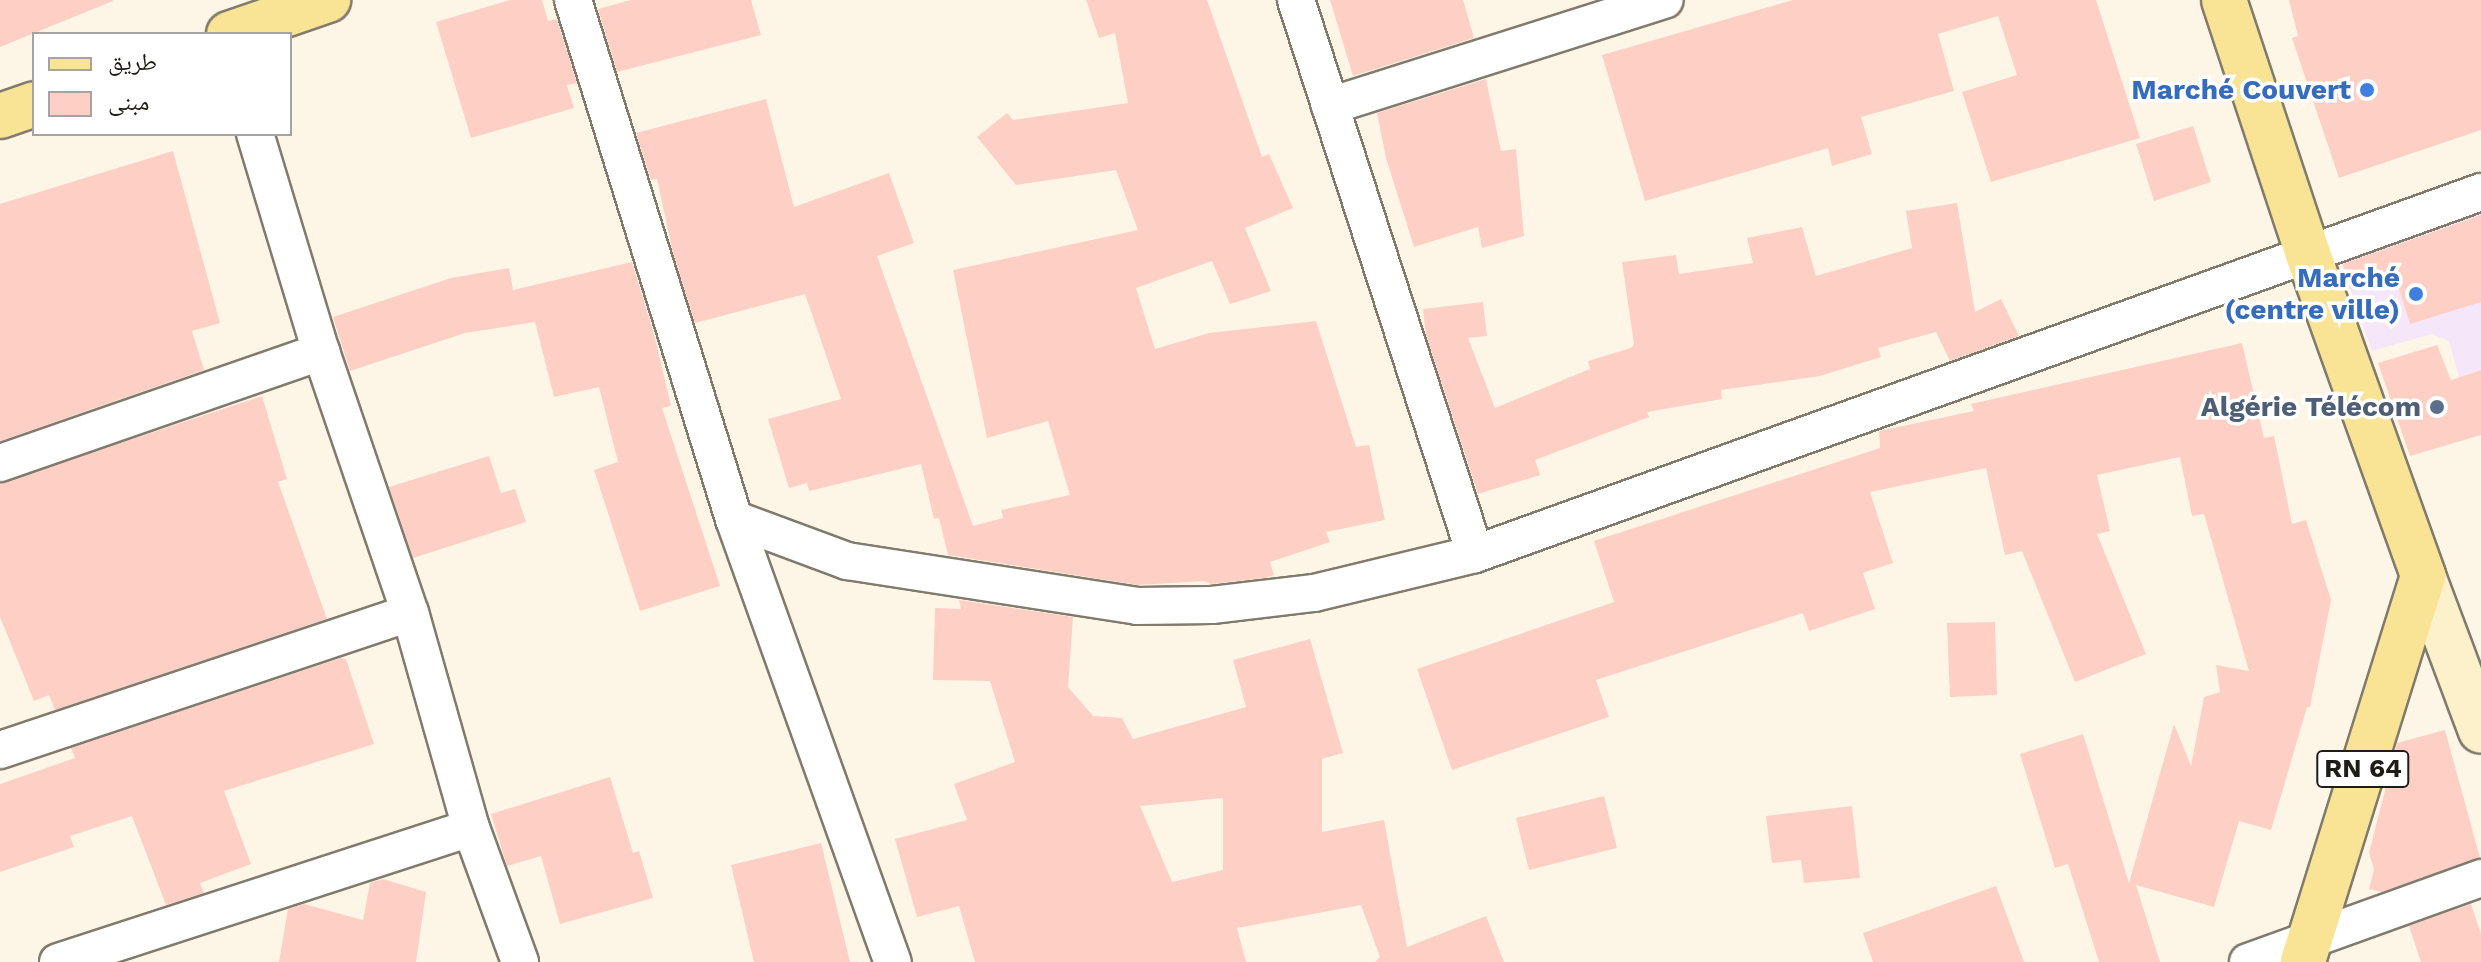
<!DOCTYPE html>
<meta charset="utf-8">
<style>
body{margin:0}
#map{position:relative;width:2481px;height:962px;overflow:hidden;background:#fdf6e7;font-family:"Work Sans","Noto Naskh Arabic",sans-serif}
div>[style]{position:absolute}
.commercial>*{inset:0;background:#f6e6f9}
.building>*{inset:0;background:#fed0c5}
.roads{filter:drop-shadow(2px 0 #817b6e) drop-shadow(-2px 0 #817b6e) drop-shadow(0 2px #817b6e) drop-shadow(0 -2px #817b6e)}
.street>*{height:36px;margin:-18px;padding:0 18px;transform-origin:18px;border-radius:18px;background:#fff}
.secondary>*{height:44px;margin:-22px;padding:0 22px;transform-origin:22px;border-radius:22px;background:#fcf1ca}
.primary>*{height:44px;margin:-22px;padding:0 22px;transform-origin:22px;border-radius:22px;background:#f9e394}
.dots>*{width:22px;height:22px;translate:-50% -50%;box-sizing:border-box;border:4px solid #fff;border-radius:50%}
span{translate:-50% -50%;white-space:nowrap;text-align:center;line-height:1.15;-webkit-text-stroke:7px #fff;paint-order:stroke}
.shield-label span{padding:2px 6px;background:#fff;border:2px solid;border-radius:6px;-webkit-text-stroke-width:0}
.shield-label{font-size:26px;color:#1e1c17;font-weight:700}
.shop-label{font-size:28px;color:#366cbe;font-weight:700}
.right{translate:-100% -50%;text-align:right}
.service-label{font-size:28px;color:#4e5e75;font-weight:700}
.legend{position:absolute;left:32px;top:32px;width:260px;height:104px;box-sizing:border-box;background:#fff;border:2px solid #a5a4a2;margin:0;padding:10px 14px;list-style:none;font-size:24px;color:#1e1c17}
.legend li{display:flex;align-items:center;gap:16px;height:40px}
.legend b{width:40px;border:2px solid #a5a4a2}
</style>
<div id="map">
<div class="commercial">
<div style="clip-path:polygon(2481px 204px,2481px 370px,2459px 377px,2449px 341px,2432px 334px,2372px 351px,2338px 254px)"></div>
</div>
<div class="building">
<div style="clip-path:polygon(0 0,112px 0,113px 1px,0 47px)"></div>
<div style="clip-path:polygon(510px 0,542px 0,548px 21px,557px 19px,577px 83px,567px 85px,574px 108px,471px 138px,436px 22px)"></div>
<div style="clip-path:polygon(631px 0,751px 0,761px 35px,617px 72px,598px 9px)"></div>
<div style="clip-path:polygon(1086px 0,1207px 0,1262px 157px,1269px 154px,1293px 208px,1245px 228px,1271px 291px,1230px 304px,1212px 261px,1136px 288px,1155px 349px,1209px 333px,1316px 321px,1356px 447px,1369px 445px,1385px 520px,1326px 532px,1330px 542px,1270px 562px,1274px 575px,1265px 578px,1211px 584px,1204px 581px,1138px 585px,948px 555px,939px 518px,934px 519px,921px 464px,809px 491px,807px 483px,789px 488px,768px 419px,841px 399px,805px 294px,695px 323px,673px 253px,657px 179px,651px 180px,636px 133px,766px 99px,794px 207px,889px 173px,914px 243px,877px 256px,973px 526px,1003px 518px,1001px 510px,1070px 495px,1048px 421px,987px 438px,953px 270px,1138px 230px,1116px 170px,1016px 185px,977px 137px,1007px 113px,1013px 120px,1128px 103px,1115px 33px,1099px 38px)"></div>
<div style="clip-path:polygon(1330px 0,1463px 0,1474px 38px,1353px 76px)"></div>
<div style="clip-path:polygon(1793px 0,2096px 0,2140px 138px,1991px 182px,1962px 92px,2017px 75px,1998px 16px,1938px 34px,1954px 91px,1861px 117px,1872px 154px,1832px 166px,1828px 148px,1645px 201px,1602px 55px)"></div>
<div style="clip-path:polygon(2289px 0,2481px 0,2481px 130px,2339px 178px,2292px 38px,2298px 36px)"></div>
<div style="clip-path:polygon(1486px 79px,1501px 151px,1516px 149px,1524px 236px,1482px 248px,1478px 227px,1414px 247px,1386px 158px,1377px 113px)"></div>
<div style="clip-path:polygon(2193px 126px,2211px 182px,2154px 201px,2136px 144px)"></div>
<div style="clip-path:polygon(173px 151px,220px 323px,192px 331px,204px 370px,0 441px,0 204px)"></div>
<div style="clip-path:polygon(1957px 203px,1975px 312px,2001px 299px,2019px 336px,1950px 361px,1936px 332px,1878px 348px,1881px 357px,1820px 376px,1721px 390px,1722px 399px,1647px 412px,1649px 417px,1535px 460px,1540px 475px,1478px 494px,1426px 335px,1423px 309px,1483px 302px,1487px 336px,1468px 338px,1495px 408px,1590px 369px,1588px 361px,1631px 348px,1634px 344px,1622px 262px,1676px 255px,1679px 274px,1753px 263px,1747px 238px,1802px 227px,1816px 276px,1912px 248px,1906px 211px)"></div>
<div style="clip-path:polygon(2481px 215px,2481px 302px,2410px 324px,2395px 276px,2350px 289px,2343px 264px)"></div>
<div style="clip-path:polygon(632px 262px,654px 334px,671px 406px,662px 408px,720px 586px,640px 611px,594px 470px,618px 462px,599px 387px,554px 397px,535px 322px,465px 333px,350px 371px,333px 317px,451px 278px,509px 268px,513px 290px)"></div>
<div style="clip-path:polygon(2242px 343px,2264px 438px,2274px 436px,2292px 524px,2306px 520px,2331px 600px,2310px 707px,2307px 707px,2271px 830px,2239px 821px,2214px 907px,2136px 885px,2160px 962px,2099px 962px,2068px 864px,2055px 868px,2020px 754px,2083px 734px,2129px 883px,2174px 724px,2191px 766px,2204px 697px,2220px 692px,2216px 665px,2249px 671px,2204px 514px,2192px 516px,2180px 457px,2097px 475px,2110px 531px,2097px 534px,2146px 654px,2075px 682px,2022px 551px,2005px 555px,1986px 468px,1870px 492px,1893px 563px,1863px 573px,1875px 609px,1809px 631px,1803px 613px,1596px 680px,1609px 717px,1452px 770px,1417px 669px,1614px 602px,1594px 541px,1880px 448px,1879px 431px,1974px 411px,1971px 404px)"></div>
<div style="clip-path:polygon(2437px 345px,2451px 380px,2481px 370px,2481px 435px,2410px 456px,2378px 363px)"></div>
<div style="clip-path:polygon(262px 396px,287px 479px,278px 482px,327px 619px,55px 710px,49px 695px,34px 701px,0 617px,0 483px)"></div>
<div style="clip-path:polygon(489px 456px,501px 493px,515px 489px,526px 522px,413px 558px,389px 487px)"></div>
<div style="clip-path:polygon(evenodd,959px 600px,1073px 617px,1068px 687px,1093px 716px,1122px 718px,1133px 739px,1246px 707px,1233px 660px,1310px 639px,1343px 753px,1322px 759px,1322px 832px,1384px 820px,1407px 947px,1486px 916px,1504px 962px,1375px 962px,1380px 957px,1361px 905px,1237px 928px,1246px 962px,975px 962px,959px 906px,917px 917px,895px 839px,967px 820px,954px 784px,1015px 762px,990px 681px,933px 680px,935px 608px,961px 609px,959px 600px,1223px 798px,1223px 870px,1172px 882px,1140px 806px,1223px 798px)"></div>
<div style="clip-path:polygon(1995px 622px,1997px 695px,1950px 697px,1947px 623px)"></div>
<div style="clip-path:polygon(341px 658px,346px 659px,374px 744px,224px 791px,251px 864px,200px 883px,204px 893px,166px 905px,132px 816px,70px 836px,74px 847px,0 872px,0 784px,75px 758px,71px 748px)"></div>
<div style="clip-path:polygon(2445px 730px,2480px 858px,2382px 892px,2369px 889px,2374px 869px,2369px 853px,2397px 743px)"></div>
<div style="clip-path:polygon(610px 777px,633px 853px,639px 851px,653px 898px,560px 924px,541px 856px,507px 866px,491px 814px)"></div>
<div style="clip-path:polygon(1604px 796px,1617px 848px,1529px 870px,1516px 818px)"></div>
<div style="clip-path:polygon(1852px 806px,1860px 878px,1804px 883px,1801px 860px,1772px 863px,1766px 816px)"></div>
<div style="clip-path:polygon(821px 843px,850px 962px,754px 962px,731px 865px)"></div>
<div style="clip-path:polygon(383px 879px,426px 892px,416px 962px,279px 962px,288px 909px,304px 904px,363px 920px,370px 883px)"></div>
<div style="clip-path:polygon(1996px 886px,2024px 962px,1873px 962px,1863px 933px)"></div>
<div style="clip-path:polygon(2471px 904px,2481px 934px,2481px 962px,2421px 962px,2409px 926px)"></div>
</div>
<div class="roads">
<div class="street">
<div style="left:573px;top:0;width:543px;rotate:72.77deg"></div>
<div style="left:734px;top:519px;width:471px;rotate:70.3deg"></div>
<div style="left:1296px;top:0;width:582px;rotate:72.09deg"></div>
<div style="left:1330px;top:106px;width:351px;rotate:-17.6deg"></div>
<div style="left:0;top:463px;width:340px;rotate:-19.1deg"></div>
<div style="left:734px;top:519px;width:121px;rotate:20.4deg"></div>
<div style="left:847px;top:561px;width:293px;rotate:8.8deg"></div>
<div style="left:1137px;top:606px;width:75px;rotate:-0.8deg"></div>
<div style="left:1212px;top:605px;width:103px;rotate:-6.7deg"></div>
<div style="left:1314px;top:593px;width:166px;rotate:-13.6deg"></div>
<div style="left:1475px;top:554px;width:1069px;rotate:-19.79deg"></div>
<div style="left:0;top:750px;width:432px;rotate:-18.5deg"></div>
<div style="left:471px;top:828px;width:143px;rotate:69.9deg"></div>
<div style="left:58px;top:962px;width:434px;rotate:-18deg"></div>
<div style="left:471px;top:828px;width:223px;rotate:-105.8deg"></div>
<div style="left:410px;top:613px;width:276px;rotate:-108.8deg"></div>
<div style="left:321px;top:352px;width:228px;rotate:-106.8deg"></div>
<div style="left:2248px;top:962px;width:248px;rotate:-19.8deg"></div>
</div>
<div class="secondary">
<div style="left:2423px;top:576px;width:165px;rotate:69.5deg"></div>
</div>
<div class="primary">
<div style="left:2224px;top:0;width:268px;rotate:71.7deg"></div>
<div style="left:2308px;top:254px;width:342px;rotate:70.3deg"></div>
<div style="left:2423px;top:576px;width:404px;rotate:107.3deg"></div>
<div style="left:229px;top:34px;width:105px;rotate:-19deg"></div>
<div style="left:0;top:116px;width:36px;rotate:-19deg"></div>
</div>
</div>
<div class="dots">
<div style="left:2367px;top:90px;background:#3f7fe0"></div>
<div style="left:2416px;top:294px;background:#3f7fe0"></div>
<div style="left:2437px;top:407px;background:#5c6f8a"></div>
</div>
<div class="shield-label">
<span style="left:2363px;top:769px">RN 64</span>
</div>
<div class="shop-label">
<span class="right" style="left:2351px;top:90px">Marché Couvert</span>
<span class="right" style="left:2400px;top:294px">Marché<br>(centre ville)</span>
</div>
<div class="service-label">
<span class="right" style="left:2421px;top:407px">Algérie Télécom</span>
</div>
<ul class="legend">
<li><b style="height:10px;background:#f9e394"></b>طريق</li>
<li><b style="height:22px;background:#fed0c5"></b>مبنى</li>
</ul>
</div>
